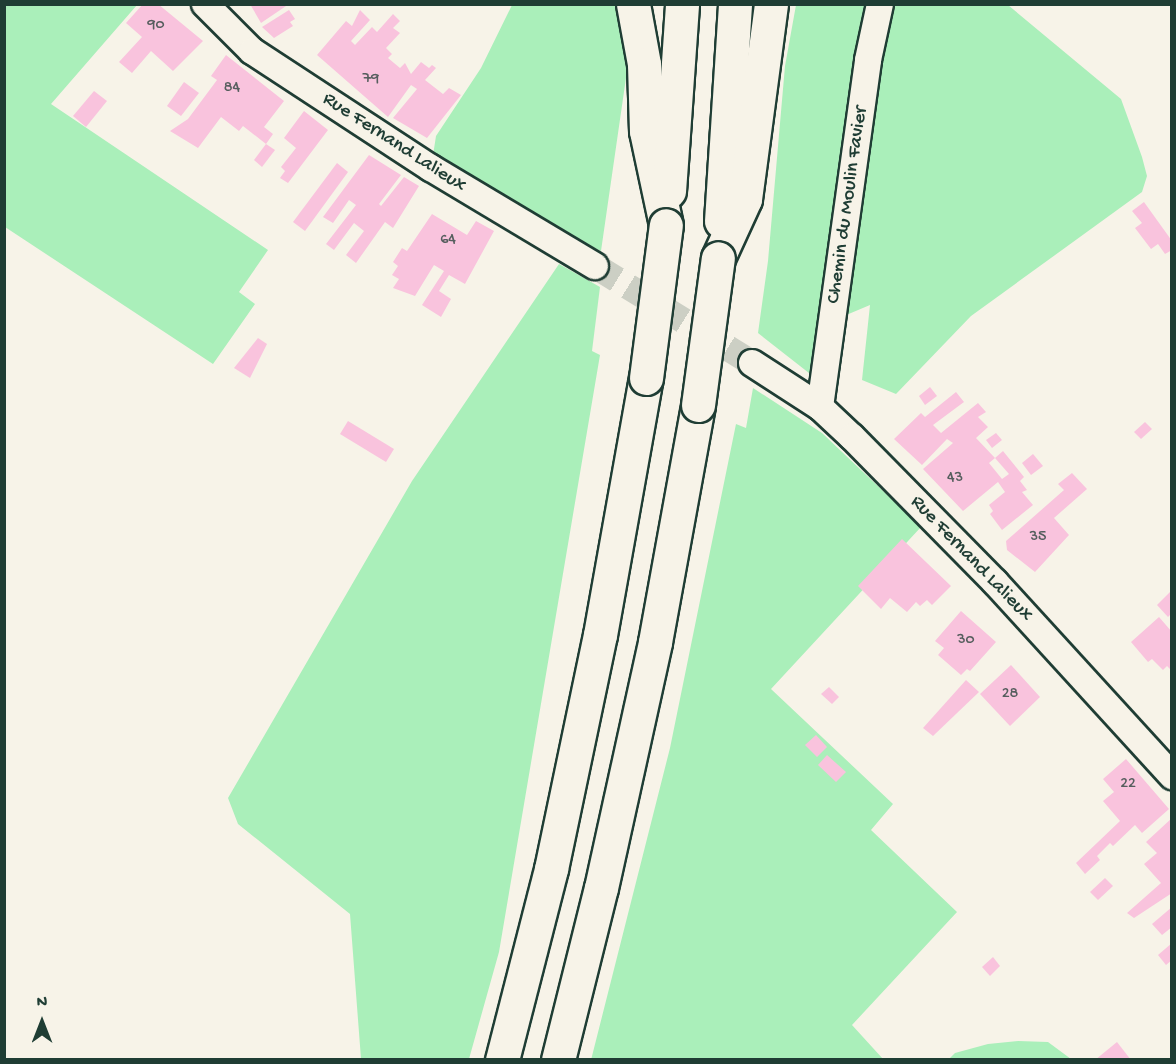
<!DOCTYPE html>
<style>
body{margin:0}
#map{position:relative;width:1176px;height:1064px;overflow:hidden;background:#f7f3e8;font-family:"Gochi Hand",sans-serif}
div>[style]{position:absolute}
.green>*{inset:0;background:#aaefba}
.building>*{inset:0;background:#f9c3dd}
.minor-tunnel>*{height:26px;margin-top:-13px;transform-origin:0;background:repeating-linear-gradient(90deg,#cccfc4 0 26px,transparent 0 39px)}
.roads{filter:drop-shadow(2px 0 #1f3d34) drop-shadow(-2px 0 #1f3d34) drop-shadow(0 2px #1f3d34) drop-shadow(0 -2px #1f3d34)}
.minor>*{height:26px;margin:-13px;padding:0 13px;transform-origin:13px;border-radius:13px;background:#f7f3e8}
.highway>*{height:33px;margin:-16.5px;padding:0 16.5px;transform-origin:16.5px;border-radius:16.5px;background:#f7f3e8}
.bridges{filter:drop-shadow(2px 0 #1f3d34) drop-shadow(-2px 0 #1f3d34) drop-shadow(0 2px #1f3d34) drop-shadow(0 -2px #1f3d34)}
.highway-bridge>*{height:33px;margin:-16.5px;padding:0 16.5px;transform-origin:16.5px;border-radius:16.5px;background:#f7f3e8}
span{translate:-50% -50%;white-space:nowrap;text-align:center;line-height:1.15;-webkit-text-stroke:5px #f7f3e8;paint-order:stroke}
.number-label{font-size:16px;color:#565e5e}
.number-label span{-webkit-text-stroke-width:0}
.street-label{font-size:20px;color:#1f3d34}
.frame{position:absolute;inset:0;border:6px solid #1f3d34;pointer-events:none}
.north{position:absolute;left:12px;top:992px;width:60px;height:60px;-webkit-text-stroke:4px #f7f3e8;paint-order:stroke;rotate:0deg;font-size:16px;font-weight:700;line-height:24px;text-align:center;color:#1f3d34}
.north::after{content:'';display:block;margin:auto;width:21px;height:27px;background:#1f3d34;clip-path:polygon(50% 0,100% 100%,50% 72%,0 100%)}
</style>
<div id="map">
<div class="green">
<div style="clip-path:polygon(4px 5px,137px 5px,51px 104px,268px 250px,239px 292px,255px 304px,213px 364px,5px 227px)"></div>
<div style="clip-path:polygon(512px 5px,618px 5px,627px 71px,601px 251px,431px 168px,436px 136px,481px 68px)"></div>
<div style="clip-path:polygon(796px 5px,1008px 5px,1121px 99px,1142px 157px,1147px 176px,1142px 192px,971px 316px,896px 394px,862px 380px,870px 305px,832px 321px,823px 384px,758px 333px,768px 261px,785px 66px)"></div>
<div style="clip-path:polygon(559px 264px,600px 287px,592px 351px,600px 355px,499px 952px,469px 1059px,361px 1059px,350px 914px,238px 824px,228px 798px,412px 481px)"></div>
<div style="clip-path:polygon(753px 388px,822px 433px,921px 527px,771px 689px,893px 804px,871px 830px,957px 912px,852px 1025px,883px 1059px,591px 1060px,670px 748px,736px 424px,746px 428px)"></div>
<div style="clip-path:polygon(1018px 1041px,1048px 1042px,1071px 1059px,949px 1059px,955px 1053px,988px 1044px)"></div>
</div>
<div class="building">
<div style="clip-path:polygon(143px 4px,158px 4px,203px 41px,173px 71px,151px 51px,132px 73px,119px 62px,142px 37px,126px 23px)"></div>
<div style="clip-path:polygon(250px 4px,289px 4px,261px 23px)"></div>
<div style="clip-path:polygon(289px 10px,295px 19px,290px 22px,293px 26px,274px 38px,262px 27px)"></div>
<div style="clip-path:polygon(360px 10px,370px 20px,351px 41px,355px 45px,372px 27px,377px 32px,393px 14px,400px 21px,393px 28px,400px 33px,386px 48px,392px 54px,388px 58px,400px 68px,405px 63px,411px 74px,421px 62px,429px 68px,432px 65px,436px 68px,425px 80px,443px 94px,449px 88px,461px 95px,427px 138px,393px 118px,417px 89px,411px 85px,388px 117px,317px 55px,346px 21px,352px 26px)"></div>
<div style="clip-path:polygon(226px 55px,284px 101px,264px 127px,273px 134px,266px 144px,243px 126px,239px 131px,221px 117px,198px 148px,170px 131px,188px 119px,217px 80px,211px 76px)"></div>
<div style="clip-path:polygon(184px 82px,199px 93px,181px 116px,167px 106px)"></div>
<div style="clip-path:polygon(94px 91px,107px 101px,86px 127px,73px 116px)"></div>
<div style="clip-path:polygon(304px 111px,328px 130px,288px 183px,280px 178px,285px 171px,281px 167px,296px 148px,284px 138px)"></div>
<div style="clip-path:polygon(266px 144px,275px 150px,262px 167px,254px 160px)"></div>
<div style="clip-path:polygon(369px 155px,401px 175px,379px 204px,381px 206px,404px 177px,419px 186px,393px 228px,385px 222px,356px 263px,346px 255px,364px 231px,354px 223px,334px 250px,326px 244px,356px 205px,349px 200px,333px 223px,323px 217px)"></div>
<div style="clip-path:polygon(337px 163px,348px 172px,305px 231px,293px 222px)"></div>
<div style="clip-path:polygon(1144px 202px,1172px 241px,1172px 250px,1165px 254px,1158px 244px,1151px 249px,1135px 228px,1142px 223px,1132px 211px)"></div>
<div style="clip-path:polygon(432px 214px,467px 235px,476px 221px,494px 231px,465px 284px,449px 275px,439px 291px,451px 299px,441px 317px,422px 305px,444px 271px,434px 265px,415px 296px,393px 288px,399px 279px,392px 275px,398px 266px,393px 262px,402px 248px,407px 251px)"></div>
<div style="clip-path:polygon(258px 338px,267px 344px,250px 378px,234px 368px)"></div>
<div style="clip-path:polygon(930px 387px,937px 396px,925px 405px,919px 396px)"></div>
<div style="clip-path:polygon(956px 392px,964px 402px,933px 425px,941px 433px,978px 403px,986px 412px,978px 417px,988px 427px,976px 438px,995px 458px,989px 463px,1002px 479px,1009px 474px,995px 458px,1003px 451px,1024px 477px,1020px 481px,1027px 490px,1022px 492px,1033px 505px,1002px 530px,990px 514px,993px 511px,989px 505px,1005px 492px,998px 482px,963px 511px,923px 469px,953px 443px,947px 439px,922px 465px,894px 439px,921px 413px,925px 417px)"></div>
<div style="clip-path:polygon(348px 421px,394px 449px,386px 462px,340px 434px)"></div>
<div style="clip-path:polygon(1145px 422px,1152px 429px,1141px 439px,1134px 432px)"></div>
<div style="clip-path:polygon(996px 433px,1002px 440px,992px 448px,986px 440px)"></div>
<div style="clip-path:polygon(1033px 454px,1043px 466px,1031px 475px,1022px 463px)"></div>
<div style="clip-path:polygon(1072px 473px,1087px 489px,1054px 518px,1069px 535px,1035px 572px,1007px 550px,1006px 541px,1064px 490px,1058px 484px)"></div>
<div style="clip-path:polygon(902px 539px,951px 586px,932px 605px,927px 600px,920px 606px,916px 602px,907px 612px,890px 598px,881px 609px,858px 586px)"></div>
<div style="clip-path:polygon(1172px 590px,1172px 613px,1168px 617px,1157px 605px)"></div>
<div style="clip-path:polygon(961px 611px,996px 642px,970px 671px,967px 669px,961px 675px,938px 655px,944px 648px,935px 641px)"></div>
<div style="clip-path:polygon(1159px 617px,1172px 632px,1172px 671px,1167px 666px,1163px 670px,1152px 659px,1148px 662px,1131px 642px)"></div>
<div style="clip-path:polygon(1011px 665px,1040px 697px,1010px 726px,980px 694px)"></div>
<div style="clip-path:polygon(966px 680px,979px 692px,933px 736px,923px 728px)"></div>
<div style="clip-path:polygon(829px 687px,839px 697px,832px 704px,821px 694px)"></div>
<div style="clip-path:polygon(816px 735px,827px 747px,817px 757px,805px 745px)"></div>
<div style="clip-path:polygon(827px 755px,846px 772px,836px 782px,818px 765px)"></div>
<div style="clip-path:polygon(1126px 759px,1169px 809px,1142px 833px,1135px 825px,1113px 846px,1110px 843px,1097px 856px,1100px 860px,1085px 874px,1076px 863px,1120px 821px,1103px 801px,1114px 792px,1103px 779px)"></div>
<div style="clip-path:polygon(1172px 818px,1172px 893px,1134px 918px,1127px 913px,1161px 883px,1144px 864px,1157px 853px,1146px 842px)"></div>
<div style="clip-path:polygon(1105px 878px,1113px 886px,1098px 900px,1090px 892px)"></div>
<div style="clip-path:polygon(1172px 907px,1172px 927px,1162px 935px,1152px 924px)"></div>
<div style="clip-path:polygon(1172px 943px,1172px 960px,1166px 965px,1158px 955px)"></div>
<div style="clip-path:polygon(993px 957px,1000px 966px,990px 976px,982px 967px)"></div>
<div style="clip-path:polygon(1117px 1042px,1131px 1060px,1095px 1060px)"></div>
</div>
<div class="minor-tunnel">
<div style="left:595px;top:266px;width:185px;rotate:31.7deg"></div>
</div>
<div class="roads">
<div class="minor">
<div style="left:205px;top:4px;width:66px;rotate:45deg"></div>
<div style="left:252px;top:51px;width:214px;rotate:33.2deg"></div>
<div style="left:431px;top:168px;width:191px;rotate:30.9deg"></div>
<div style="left:752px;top:363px;width:81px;rotate:32.9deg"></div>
<div style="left:820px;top:407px;width:44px;rotate:43.2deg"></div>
<div style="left:852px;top:437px;width:204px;rotate:45.4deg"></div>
<div style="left:995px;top:582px;width:263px;rotate:47.6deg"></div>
<div style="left:820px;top:407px;width:350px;rotate:-82.1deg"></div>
<div style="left:868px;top:60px;width:57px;rotate:-77.9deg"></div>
</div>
<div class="highway">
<div style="left:633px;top:4px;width:61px;rotate:79.6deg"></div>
<div style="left:644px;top:64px;width:67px;rotate:88.3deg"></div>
<div style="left:646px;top:131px;width:96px;rotate:78deg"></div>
<div style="left:669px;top:191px;width:187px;rotate:-86deg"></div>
<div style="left:721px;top:221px;width:217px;rotate:-86.3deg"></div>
<div style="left:718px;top:258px;width:65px;rotate:-65.4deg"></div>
<div style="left:745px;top:199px;width:197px;rotate:-82.4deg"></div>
<div style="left:502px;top:1060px;width:197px;rotate:-75.6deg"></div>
<div style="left:551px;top:869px;width:239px;rotate:-78.2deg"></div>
<div style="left:600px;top:635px;width:261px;rotate:-79.9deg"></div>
<div style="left:558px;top:1060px;width:177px;rotate:-76deg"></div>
<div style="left:601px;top:888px;width:252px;rotate:-77.6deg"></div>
<div style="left:655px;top:642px;width:241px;rotate:-79.7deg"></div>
</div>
</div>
<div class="bridges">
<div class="highway-bridge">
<div style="left:646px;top:378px;width:154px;rotate:-82.6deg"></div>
<div style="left:698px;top:405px;width:148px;rotate:-82.3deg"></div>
</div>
</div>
<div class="number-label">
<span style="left:156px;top:26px">90</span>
<span style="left:371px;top:80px">79</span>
<span style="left:232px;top:89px">84</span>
<span style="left:448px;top:241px">64</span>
<span style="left:955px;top:479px">43</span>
<span style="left:1038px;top:538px">35</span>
<span style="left:966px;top:641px">30</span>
<span style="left:1010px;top:695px">28</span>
<span style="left:1128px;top:785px">22</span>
</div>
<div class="street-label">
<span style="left:394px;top:143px;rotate:33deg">Rue Fernand Lalieux</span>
<span style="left:848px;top:205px;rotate:-82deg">Chemin du Moulin Favier</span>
<span style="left:971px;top:559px;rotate:46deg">Rue Fernand Lalieux</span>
</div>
<div class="frame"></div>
<div class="north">N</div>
</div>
